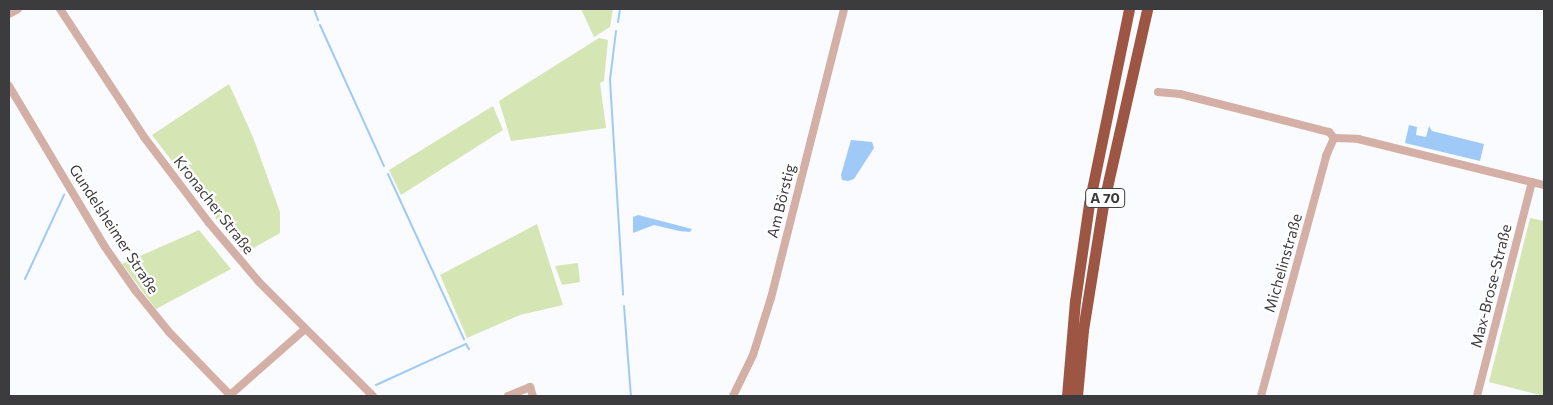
<!DOCTYPE html>
<meta charset="utf-8">
<style>
body{margin:0}
#map{position:relative;width:1553px;height:405px;overflow:hidden;background:#fafbfe;font-family:Commissioner,sans-serif}
div>[style]{position:absolute}
.green>*{inset:0;background:#d6e5b4}
.water>*{inset:0;background:#9fcaf7}
.stream>*{height:2px;margin:-1px;padding:0 1px;transform-origin:1px;border-radius:1px;background:#9fcaf7}
.minor>*{height:8px;margin:-4px;padding:0 4px;transform-origin:4px;border-radius:4px;background:#d3afa5}
.highway>*{height:11px;margin:-5.5px;padding:0 5.5px;transform-origin:5.5px;border-radius:5.5px;background:#9d5643}
span{translate:-50% -50%;white-space:nowrap;text-align:center;line-height:1.15;-webkit-text-stroke:4.5px #fff;paint-order:stroke}
.shield-label span{padding:1px 4px;background:#fff;border:1px solid;border-radius:4px;-webkit-text-stroke-width:0}
.shield-label{font-size:14px;color:#3c3c3e;font-weight:700}
.street-label{font-size:15px;color:#3c3c3e}
.frame{position:absolute;inset:0;border:10px solid #3c3c3e;pointer-events:none}
</style>
<div id="map">
<div class="green">
<div style="clip-path:polygon(581px 9px,613px 9px,610px 27px,594px 37px)"></div>
<div style="clip-path:polygon(599px 38px,608px 40px,604px 81px,600px 83px,606px 128px,511px 141px,499px 101px)"></div>
<div style="clip-path:polygon(229px 84px,253px 137px,280px 212px,280px 233px,243px 254px,152px 135px)"></div>
<div style="clip-path:polygon(493px 106px,503px 130px,401px 195px,389px 170px)"></div>
<div style="clip-path:polygon(1530px 218px,1544px 221px,1544px 396px,1489px 382px)"></div>
<div style="clip-path:polygon(537px 224px,563px 305px,520px 315px,467px 338px,440px 275px)"></div>
<div style="clip-path:polygon(199px 230px,231px 269px,156px 309px,122px 264px)"></div>
<div style="clip-path:polygon(578px 263px,580px 282px,562px 285px,555px 266px)"></div>
</div>
<div class="water">
<div style="clip-path:polygon(1409px 125px,1417px 127px,1416px 135px,1426px 137px,1429px 126px,1432px 131px,1484px 144px,1480px 161px,1405px 143px)"></div>
<div style="clip-path:polygon(851px 140px,872px 142px,874px 148px,854px 179px,848px 181px,842px 180px,841px 175px)"></div>
<div style="clip-path:polygon(638px 215px,692px 229px,690px 232px,679px 231px,654px 225px,633px 233px,633px 217px)"></div>
</div>
<div class="stream">
<div style="left:314px;top:9px;width:12px;rotate:70deg"></div>
<div style="left:618px;top:22px;width:13px;rotate:-81deg"></div>
<div style="left:320px;top:25px;width:155px;rotate:65.6deg"></div>
<div style="left:616px;top:31px;width:49px;rotate:97deg"></div>
<div style="left:610px;top:80px;width:215px;rotate:86.5deg"></div>
<div style="left:388px;top:174px;width:182px;rotate:65.3deg"></div>
<div style="left:25px;top:279px;width:93px;rotate:-65.1deg"></div>
<div style="left:624px;top:306px;width:90px;rotate:85.6deg"></div>
<div style="left:376px;top:385px;width:99px;rotate:-24.5deg"></div>
<div style="left:466px;top:344px;width:6px;rotate:59deg"></div>
</div>
<div class="minor">
<div style="left:60px;top:9px;width:153px;rotate:56.7deg"></div>
<div style="left:144px;top:137px;width:108px;rotate:52.9deg"></div>
<div style="left:209px;top:223px;width:77px;rotate:49.7deg"></div>
<div style="left:259px;top:282px;width:161px;rotate:45deg"></div>
<div style="left:9px;top:14px;width:10px;rotate:-29deg"></div>
<div style="left:9px;top:86px;width:187px;rotate:59.2deg"></div>
<div style="left:105px;top:247px;width:52px;rotate:55.1deg"></div>
<div style="left:135px;top:290px;width:54px;rotate:51deg"></div>
<div style="left:169px;top:332px;width:89px;rotate:45.9deg"></div>
<div style="left:1158px;top:92px;width:22px;rotate:5deg"></div>
<div style="left:1180px;top:94px;width:154px;rotate:14.3deg"></div>
<div style="left:1329px;top:132px;width:8px;rotate:50deg"></div>
<div style="left:229px;top:396px;width:101px;rotate:-41.4deg"></div>
<div style="left:508px;top:396px;width:24px;rotate:-22deg"></div>
<div style="left:530px;top:387px;width:9px;rotate:72deg"></div>
<div style="left:733px;top:396px;width:46px;rotate:-64deg"></div>
<div style="left:753px;top:355px;width:60px;rotate:-72.5deg"></div>
<div style="left:771px;top:298px;width:298px;rotate:-75.8deg"></div>
<div style="left:1261px;top:396px;width:249px;rotate:-74.8deg"></div>
<div style="left:1326px;top:156px;width:20px;rotate:-66deg"></div>
<div style="left:1334px;top:138px;width:24px;rotate:2deg"></div>
<div style="left:1358px;top:139px;width:192px;rotate:13.9deg"></div>
<div style="left:1477px;top:396px;width:221px;rotate:-75.6deg"></div>
</div>
<div class="highway">
<div style="left:1067px;top:396px;width:95px;rotate:-85.2deg"></div>
<div style="left:1075px;top:301px;width:98px;rotate:-81.8deg"></div>
<div style="left:1089px;top:204px;width:199px;rotate:-78.4deg"></div>
<div style="left:1077px;top:396px;width:66px;rotate:-84.8deg"></div>
<div style="left:1083px;top:330px;width:127px;rotate:-80.9deg"></div>
<div style="left:1103px;top:205px;width:201px;rotate:-77.3deg"></div>
</div>
<div class="shield-label">
<span style="left:1105px;top:198px">A 70</span>
</div>
<div class="street-label">
<span style="left:781px;top:201px;rotate:-76deg">Am Börstig</span>
<span style="left:214px;top:205px;rotate:52deg">Kronacher Straße</span>
<span style="left:114px;top:229px;rotate:57deg">Gundelsheimer Straße</span>
<span style="left:1283px;top:263px;rotate:-74deg">Michelinstraße</span>
<span style="left:1491px;top:286px;rotate:-76deg">Max-Brose-Straße</span>
</div>
<div class="frame"></div>
</div>
